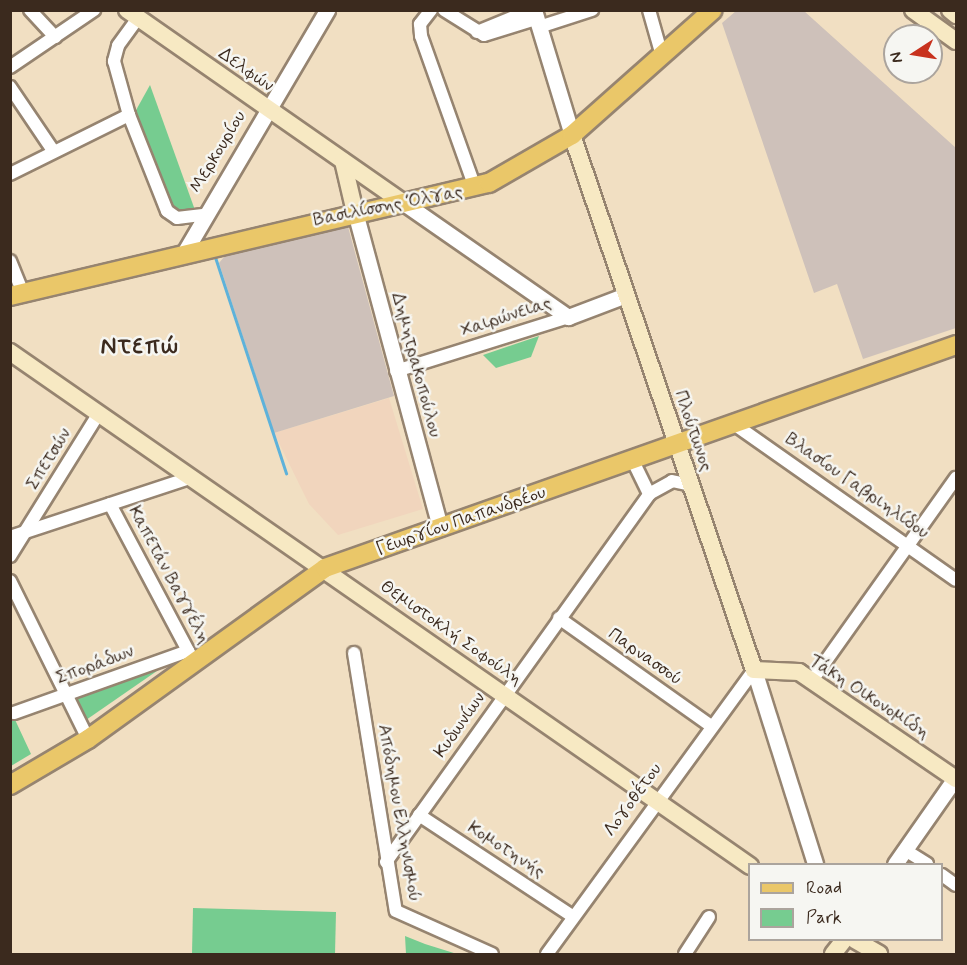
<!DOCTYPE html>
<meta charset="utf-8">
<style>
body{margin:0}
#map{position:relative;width:967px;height:965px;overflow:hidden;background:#f1dfc2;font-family:Mynerve,sans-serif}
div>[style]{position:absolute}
.built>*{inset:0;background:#f1d5bd}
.industrial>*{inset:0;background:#cec1ba}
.green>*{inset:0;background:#76cc90}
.stream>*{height:3px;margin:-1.5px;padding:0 1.5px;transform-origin:1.5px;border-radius:1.5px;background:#5eb2da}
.roads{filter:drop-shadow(2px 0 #968470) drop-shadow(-2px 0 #968470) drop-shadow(0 2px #968470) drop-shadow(0 -2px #968470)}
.minor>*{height:12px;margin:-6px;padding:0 6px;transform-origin:6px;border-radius:6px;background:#fff}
.tertiary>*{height:15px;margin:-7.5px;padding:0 7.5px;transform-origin:7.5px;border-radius:7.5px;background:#fff}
.secondary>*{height:16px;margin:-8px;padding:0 8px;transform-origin:8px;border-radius:8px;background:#f7e9c3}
.primary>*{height:18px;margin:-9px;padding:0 9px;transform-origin:9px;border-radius:9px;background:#eac769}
span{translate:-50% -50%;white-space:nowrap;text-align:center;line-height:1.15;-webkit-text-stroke:5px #f6f6f2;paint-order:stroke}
.street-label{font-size:18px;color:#3b2a1e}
.district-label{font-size:24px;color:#3b2a1e;font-weight:700;letter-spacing:1.5px}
.frame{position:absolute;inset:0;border:12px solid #3b2a1e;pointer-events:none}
.legend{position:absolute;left:748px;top:863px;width:195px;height:78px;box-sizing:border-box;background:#f6f6f2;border:2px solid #aba49d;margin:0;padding:8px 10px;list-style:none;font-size:18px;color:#3b2a1e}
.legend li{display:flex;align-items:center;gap:12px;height:30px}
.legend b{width:30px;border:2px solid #aba49d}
.north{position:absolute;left:883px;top:24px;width:60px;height:60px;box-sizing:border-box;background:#f6f6f2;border:2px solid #aba49d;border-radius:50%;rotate:258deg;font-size:16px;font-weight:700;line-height:24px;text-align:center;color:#3b2a1e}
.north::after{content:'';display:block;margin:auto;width:21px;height:27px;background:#c8321e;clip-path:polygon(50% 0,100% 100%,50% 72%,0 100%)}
</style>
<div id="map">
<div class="built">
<div style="clip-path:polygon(389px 398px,423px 509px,338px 535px,309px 504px,274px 433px)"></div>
</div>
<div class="industrial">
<div style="clip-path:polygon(736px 11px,804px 11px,956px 148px,956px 328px,863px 359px,837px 284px,814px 293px,722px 23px)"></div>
<div style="clip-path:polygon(347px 223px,394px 396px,274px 433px,219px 263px,229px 251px)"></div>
</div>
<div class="green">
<div style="clip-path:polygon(150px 85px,196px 213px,172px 211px,135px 112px)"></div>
<div style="clip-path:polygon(539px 336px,531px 357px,496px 368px,483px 355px)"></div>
<div style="clip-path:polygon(167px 664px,86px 720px,75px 699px)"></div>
<div style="clip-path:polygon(10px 709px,31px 754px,11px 766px,10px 766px)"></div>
<div style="clip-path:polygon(193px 908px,336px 912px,335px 954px,192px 954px)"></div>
<div style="clip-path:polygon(405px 936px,425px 944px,457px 954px,406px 954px)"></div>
</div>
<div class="stream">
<div style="left:214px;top:254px;width:231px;rotate:71.8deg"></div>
</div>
<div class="roads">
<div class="minor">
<div style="left:30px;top:10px;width:37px;rotate:47deg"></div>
<div style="left:431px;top:10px;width:18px;rotate:128deg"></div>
<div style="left:420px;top:24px;width:12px;rotate:85deg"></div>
<div style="left:421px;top:36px;width:161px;rotate:70.4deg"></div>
<div style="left:444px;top:10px;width:47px;rotate:32deg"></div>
<div style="left:484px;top:35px;width:54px;rotate:-17.1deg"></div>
<div style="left:649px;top:10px;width:48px;rotate:74.2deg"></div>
<div style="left:138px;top:18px;width:34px;rotate:126deg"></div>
<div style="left:118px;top:46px;width:16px;rotate:105deg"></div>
<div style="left:114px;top:61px;width:56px;rotate:74.5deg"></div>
<div style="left:129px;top:115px;width:103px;rotate:68.4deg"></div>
<div style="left:167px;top:211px;width:12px;rotate:35deg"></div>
<div style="left:177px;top:218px;width:26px;rotate:-7deg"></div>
<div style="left:539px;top:27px;width:56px;rotate:-17.8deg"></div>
<div style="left:477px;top:32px;width:58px;rotate:-22.2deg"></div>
<div style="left:10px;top:67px;width:102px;rotate:-34.2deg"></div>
<div style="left:10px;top:87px;width:78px;rotate:55.9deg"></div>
<div style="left:10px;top:174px;width:133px;rotate:-26.4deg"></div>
<div style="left:10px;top:261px;width:35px;rotate:68deg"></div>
<div style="left:396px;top:371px;width:180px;rotate:-17.4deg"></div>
<div style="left:734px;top:424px;width:271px;rotate:35.1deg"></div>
<div style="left:633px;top:461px;width:37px;rotate:64deg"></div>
<div style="left:110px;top:504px;width:174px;rotate:62deg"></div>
<div style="left:10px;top:537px;width:192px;rotate:-18.2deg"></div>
<div style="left:10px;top:556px;width:168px;rotate:-58.1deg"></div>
<div style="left:10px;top:581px;width:176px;rotate:63.7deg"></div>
<div style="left:559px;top:618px;width:186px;rotate:35.4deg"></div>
<div style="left:354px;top:653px;width:261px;rotate:80.8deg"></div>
<div style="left:396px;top:911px;width:105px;rotate:24.1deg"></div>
<div style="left:813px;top:679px;width:247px;rotate:-54.6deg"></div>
<div style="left:14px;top:713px;width:185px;rotate:-19.6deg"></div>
<div style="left:419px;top:815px;width:183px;rotate:33.4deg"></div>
<div style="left:905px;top:850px;width:26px;rotate:32deg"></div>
<div style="left:386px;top:862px;width:452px;rotate:-54.4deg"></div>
<div style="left:649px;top:494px;width:26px;rotate:-29deg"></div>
<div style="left:672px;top:481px;width:19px;rotate:12deg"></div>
<div style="left:942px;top:875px;width:17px;rotate:36deg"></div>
<div style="left:547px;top:954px;width:351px;rotate:-53.9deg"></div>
<div style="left:685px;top:954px;width:44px;rotate:-57deg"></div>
</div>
<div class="tertiary">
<div style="left:534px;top:10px;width:131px;rotate:73.1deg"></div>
<div style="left:404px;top:203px;width:200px;rotate:34.8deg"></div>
<div style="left:568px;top:317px;width:62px;rotate:-20.8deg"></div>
<div style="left:355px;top:212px;width:327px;rotate:74.9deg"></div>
<div style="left:184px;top:253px;width:282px;rotate:-59.5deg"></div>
<div style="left:754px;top:670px;width:203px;rotate:72.5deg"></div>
<div style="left:895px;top:864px;width:106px;rotate:-55deg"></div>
</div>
<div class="secondary">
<div style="left:127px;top:10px;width:338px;rotate:34.9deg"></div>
<div style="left:913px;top:10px;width:53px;rotate:35.8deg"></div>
<div style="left:950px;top:10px;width:8px;rotate:40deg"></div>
<div style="left:572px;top:135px;width:565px;rotate:71.21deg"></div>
<div style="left:754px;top:670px;width:45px;rotate:2.5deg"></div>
<div style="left:799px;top:672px;width:190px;rotate:34.3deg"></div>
<div style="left:343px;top:161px;width:52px;rotate:76.8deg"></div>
<div style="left:10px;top:352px;width:901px;rotate:34.78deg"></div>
<div style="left:855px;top:940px;width:28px;rotate:30deg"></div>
<div style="left:833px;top:954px;width:18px;rotate:-52deg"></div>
</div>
<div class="primary">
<div style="left:10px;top:296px;width:492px;rotate:-13.3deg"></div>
<div style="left:489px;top:183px;width:96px;rotate:-30deg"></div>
<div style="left:572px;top:135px;width:188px;rotate:-41.6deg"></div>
<div style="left:10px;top:785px;width:91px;rotate:-30.5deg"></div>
<div style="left:88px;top:739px;width:292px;rotate:-35.8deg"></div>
<div style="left:325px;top:568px;width:669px;rotate:-19.46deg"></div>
</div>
</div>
<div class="street-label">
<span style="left:246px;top:70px;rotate:35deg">Δελφών</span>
<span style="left:218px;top:152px;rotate:-59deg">Μερκουρίου</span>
<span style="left:388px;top:206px;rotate:-11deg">Βασιλίσσης Όλγας</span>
<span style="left:506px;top:317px;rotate:-18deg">Χαιρώνειας</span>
<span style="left:416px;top:365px;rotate:75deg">Δημητρακοπούλου</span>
<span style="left:693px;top:431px;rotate:71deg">Πλούτωνος</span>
<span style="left:49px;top:459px;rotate:-58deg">Σπετσών</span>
<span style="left:857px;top:486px;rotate:35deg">Βλασίου Γαβριηλίδου</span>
<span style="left:461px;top:521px;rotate:-19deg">Γεωργίου Παπανδρέου</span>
<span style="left:169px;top:575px;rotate:62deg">Καπετάν Βαγγέλη</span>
<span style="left:451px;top:633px;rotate:35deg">Θεμιστοκλή Σοφούλη</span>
<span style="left:645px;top:657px;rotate:35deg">Παρνασσού</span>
<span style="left:95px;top:665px;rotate:-20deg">Σποράδων</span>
<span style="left:869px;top:697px;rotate:33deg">Τάκη Οικονομίδη</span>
<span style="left:460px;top:725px;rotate:-55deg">Κυδωνίων</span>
<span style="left:633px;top:800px;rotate:-54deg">Λογοθέτου</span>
<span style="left:399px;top:813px;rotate:80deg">Απόδημου Ελληνισμού</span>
<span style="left:506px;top:850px;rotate:33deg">Κομοτηνής</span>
</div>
<div class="district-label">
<span style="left:140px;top:347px">Ντεπώ</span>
</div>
<div class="frame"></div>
<ul class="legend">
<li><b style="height:8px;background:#eac769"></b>Road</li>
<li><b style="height:16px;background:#76cc90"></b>Park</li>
</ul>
<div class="north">N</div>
</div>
